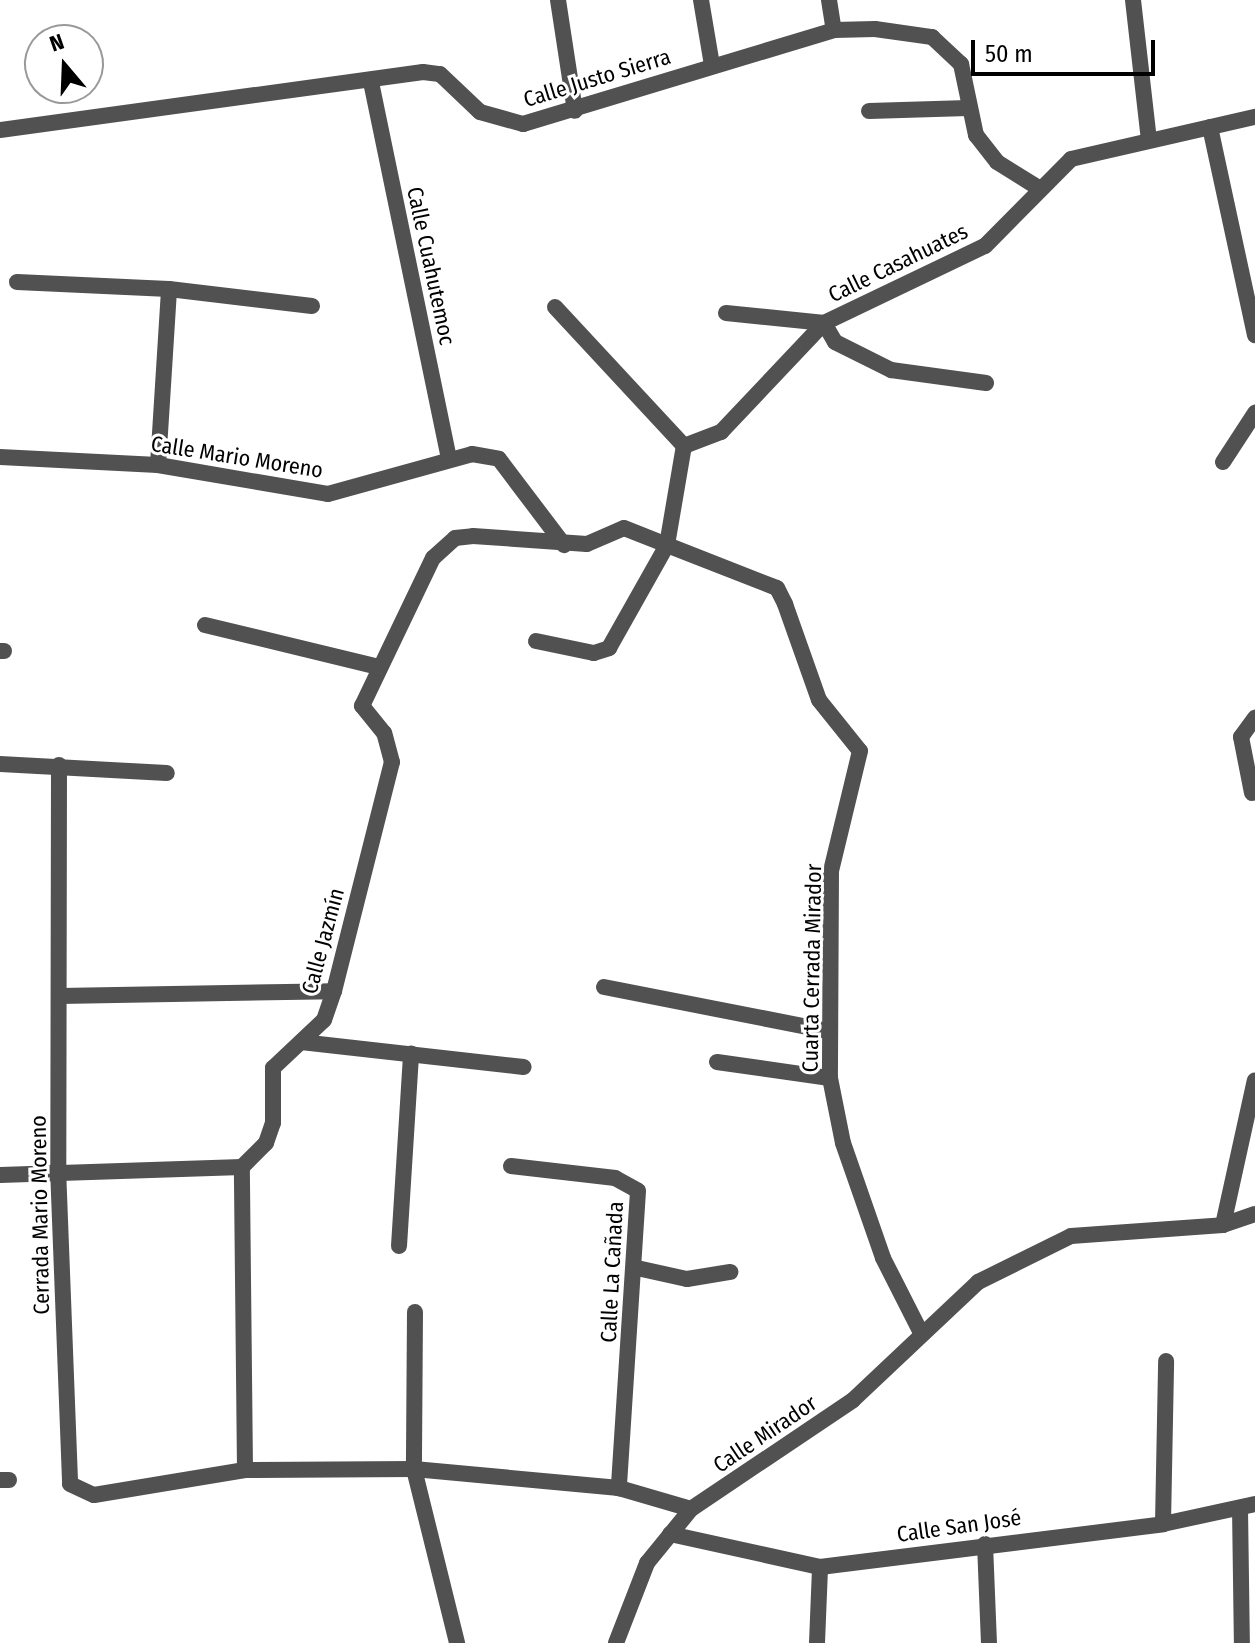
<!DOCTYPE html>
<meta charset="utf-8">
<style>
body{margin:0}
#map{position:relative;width:1255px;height:1643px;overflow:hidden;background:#fff;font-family:"Fira Sans Condensed",sans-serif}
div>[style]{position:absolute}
.minor>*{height:16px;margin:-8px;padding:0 8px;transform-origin:8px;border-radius:8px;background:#515151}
span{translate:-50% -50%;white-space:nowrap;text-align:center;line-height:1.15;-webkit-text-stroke:6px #fff;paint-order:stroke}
.street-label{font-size:22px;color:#000}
.north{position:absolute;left:24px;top:24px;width:80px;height:80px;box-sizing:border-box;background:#fff;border:2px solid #999;border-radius:50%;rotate:341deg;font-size:22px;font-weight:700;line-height:32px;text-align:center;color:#000}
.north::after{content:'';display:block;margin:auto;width:28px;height:36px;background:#000;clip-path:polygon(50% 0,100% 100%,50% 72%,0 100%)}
.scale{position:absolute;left:971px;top:40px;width:184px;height:36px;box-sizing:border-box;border:4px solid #000;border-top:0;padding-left:10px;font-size:24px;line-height:28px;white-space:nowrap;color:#000;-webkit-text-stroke:6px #fff;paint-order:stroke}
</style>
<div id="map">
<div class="minor">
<div style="left:558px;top:0;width:112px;rotate:81.3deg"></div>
<div style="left:701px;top:0;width:66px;rotate:80.4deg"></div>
<div style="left:829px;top:0;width:30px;rotate:81deg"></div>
<div style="left:1133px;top:0;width:141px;rotate:83.5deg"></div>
<div style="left:371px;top:82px;width:384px;rotate:78.3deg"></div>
<div style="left:869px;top:111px;width:99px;rotate:-1.7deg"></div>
<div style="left:1210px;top:127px;width:213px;rotate:77.8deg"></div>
<div style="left:0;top:130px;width:427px;rotate:-7.8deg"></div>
<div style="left:423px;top:72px;width:17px;rotate:7deg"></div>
<div style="left:440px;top:74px;width:55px;rotate:43.5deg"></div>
<div style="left:480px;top:112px;width:45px;rotate:15.6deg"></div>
<div style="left:523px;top:124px;width:325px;rotate:-16.8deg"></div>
<div style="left:834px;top:30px;width:41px;rotate:-1.4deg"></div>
<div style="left:875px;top:29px;width:58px;rotate:8deg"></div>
<div style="left:932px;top:37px;width:40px;rotate:43deg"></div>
<div style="left:961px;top:64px;width:73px;rotate:78.1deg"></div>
<div style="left:976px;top:135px;width:34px;rotate:52deg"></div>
<div style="left:997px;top:162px;width:47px;rotate:32deg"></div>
<div style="left:17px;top:282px;width:152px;rotate:2.6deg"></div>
<div style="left:169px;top:289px;width:144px;rotate:6.8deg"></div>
<div style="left:555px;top:307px;width:190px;rotate:47.1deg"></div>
<div style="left:726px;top:313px;width:99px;rotate:5.8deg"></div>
<div style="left:824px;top:323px;width:22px;rotate:60deg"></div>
<div style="left:835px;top:342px;width:63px;rotate:26.6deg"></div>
<div style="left:891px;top:370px;width:96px;rotate:7.8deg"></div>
<div style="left:0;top:457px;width:158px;rotate:2.9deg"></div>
<div style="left:158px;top:465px;width:172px;rotate:9.7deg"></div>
<div style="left:328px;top:494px;width:149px;rotate:-15.5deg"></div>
<div style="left:472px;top:454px;width:27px;rotate:10deg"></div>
<div style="left:499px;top:459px;width:108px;rotate:52.9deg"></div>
<div style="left:1223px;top:462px;width:59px;rotate:-56.9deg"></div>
<div style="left:158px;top:465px;width:176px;rotate:-86.4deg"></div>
<div style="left:205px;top:625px;width:175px;rotate:13.6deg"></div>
<div style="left:536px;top:641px;width:59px;rotate:11.7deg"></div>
<div style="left:594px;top:653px;width:16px;rotate:-18deg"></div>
<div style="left:609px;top:648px;width:118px;rotate:-60.6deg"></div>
<div style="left:667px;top:545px;width:118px;rotate:21.4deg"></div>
<div style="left:777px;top:588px;width:18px;rotate:63deg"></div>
<div style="left:785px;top:604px;width:102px;rotate:70.5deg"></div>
<div style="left:819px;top:700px;width:65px;rotate:51.2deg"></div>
<div style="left:860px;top:751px;width:123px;rotate:103.6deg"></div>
<div style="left:831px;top:871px;width:207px;rotate:90.3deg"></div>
<div style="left:830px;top:1078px;width:66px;rotate:78.7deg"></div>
<div style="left:843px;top:1143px;width:122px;rotate:70.8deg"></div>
<div style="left:883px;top:1258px;width:84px;rotate:63.1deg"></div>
<div style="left:0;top:651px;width:4px"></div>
<div style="left:0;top:764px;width:167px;rotate:3.1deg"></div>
<div style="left:59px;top:765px;width:403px;rotate:90.1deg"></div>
<div style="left:58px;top:1168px;width:316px;rotate:87.8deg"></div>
<div style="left:70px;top:1484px;width:26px;rotate:25deg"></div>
<div style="left:94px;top:1495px;width:153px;rotate:-9.4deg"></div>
<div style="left:245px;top:1470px;width:169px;rotate:-0.3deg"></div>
<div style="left:414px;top:1469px;width:206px;rotate:5.3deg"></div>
<div style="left:619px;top:1488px;width:75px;rotate:16.3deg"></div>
<div style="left:1252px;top:793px;width:57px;rotate:-101.1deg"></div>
<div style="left:1241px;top:737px;width:24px;rotate:-54deg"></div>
<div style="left:604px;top:987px;width:229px;rotate:11.1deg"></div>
<div style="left:60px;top:996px;width:274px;rotate:-1deg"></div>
<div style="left:301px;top:1042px;width:224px;rotate:6.4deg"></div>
<div style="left:717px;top:1062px;width:114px;rotate:8.1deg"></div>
<div style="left:511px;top:1166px;width:105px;rotate:6.6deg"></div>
<div style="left:615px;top:1178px;width:26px;rotate:29deg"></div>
<div style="left:638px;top:1191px;width:298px;rotate:93.7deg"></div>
<div style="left:0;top:1175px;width:242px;rotate:-1.9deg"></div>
<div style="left:1223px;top:1225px;width:148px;rotate:-77.6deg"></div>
<div style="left:399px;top:1246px;width:193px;rotate:-86.4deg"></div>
<div style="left:637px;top:1268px;width:51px;rotate:12.4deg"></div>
<div style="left:687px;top:1279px;width:44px;rotate:-9.2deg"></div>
<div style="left:415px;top:1312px;width:157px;rotate:90.4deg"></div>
<div style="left:414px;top:1469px;width:179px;rotate:76.1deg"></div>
<div style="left:245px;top:1470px;width:303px;rotate:-90.6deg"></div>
<div style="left:242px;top:1167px;width:34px;rotate:-45deg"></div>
<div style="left:266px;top:1143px;width:21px;rotate:-71deg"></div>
<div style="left:273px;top:1123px;width:55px;rotate:-90deg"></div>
<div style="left:273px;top:1068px;width:70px;rotate:-43.3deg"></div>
<div style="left:324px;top:1020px;width:31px;rotate:-71deg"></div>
<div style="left:334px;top:991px;width:236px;rotate:-75.8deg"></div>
<div style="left:392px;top:762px;width:30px;rotate:-105deg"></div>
<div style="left:384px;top:733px;width:35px;rotate:-129deg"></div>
<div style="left:362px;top:706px;width:164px;rotate:-64.4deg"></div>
<div style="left:433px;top:558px;width:30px;rotate:-42deg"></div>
<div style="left:455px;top:538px;width:18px;rotate:-6deg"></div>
<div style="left:473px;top:536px;width:114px;rotate:4deg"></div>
<div style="left:587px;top:544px;width:40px;rotate:-23.4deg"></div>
<div style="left:624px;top:528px;width:46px;rotate:21.6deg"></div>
<div style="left:667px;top:545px;width:100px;rotate:-80.3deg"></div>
<div style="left:684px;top:446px;width:40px;rotate:-21deg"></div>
<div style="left:721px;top:432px;width:150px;rotate:-46.6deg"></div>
<div style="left:824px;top:323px;width:178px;rotate:-25.6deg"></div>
<div style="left:985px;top:246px;width:122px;rotate:-45.3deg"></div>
<div style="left:1071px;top:159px;width:189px;rotate:-12.9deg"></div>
<div style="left:0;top:1480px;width:9px"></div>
<div style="left:1240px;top:1508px;width:135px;rotate:89.2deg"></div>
<div style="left:1163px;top:1524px;width:163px;rotate:-88.9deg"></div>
<div style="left:670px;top:1534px;width:154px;rotate:12.4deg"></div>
<div style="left:820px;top:1567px;width:346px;rotate:-7.1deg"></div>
<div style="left:1163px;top:1524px;width:94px;rotate:-12.3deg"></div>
<div style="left:985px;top:1544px;width:99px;rotate:87.7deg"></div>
<div style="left:616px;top:1643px;width:86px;rotate:-68.8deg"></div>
<div style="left:647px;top:1563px;width:70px;rotate:-50.8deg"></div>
<div style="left:691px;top:1509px;width:195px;rotate:-33.9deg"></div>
<div style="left:853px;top:1400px;width:172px;rotate:-43.3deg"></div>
<div style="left:978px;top:1282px;width:104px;rotate:-26.3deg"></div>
<div style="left:1071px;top:1236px;width:152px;rotate:-4.1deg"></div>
<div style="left:1223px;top:1225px;width:34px;rotate:-19deg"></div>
<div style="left:817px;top:1643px;width:76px;rotate:-87.7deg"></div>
</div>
<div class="street-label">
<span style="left:597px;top:78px;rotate:-17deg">Calle Justo Sierra</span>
<span style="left:898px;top:263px;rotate:-26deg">Calle Casahuates</span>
<span style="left:431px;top:266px;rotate:78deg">Calle Cuahutemoc</span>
<span style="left:237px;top:457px;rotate:9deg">Calle Mario Moreno</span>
<span style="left:323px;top:941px;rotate:-75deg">Calle Jazmín</span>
<span style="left:812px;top:968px;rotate:-89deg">Cuarta Cerrada Mirador</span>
<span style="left:40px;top:1215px;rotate:-91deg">Cerrada Mario Moreno</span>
<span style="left:612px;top:1272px;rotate:-87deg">Calle La Cañada</span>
<span style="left:765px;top:1434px;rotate:-34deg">Calle Mirador</span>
<span style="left:959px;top:1526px;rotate:-8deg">Calle San José</span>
</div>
<div class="north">N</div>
<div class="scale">50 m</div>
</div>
